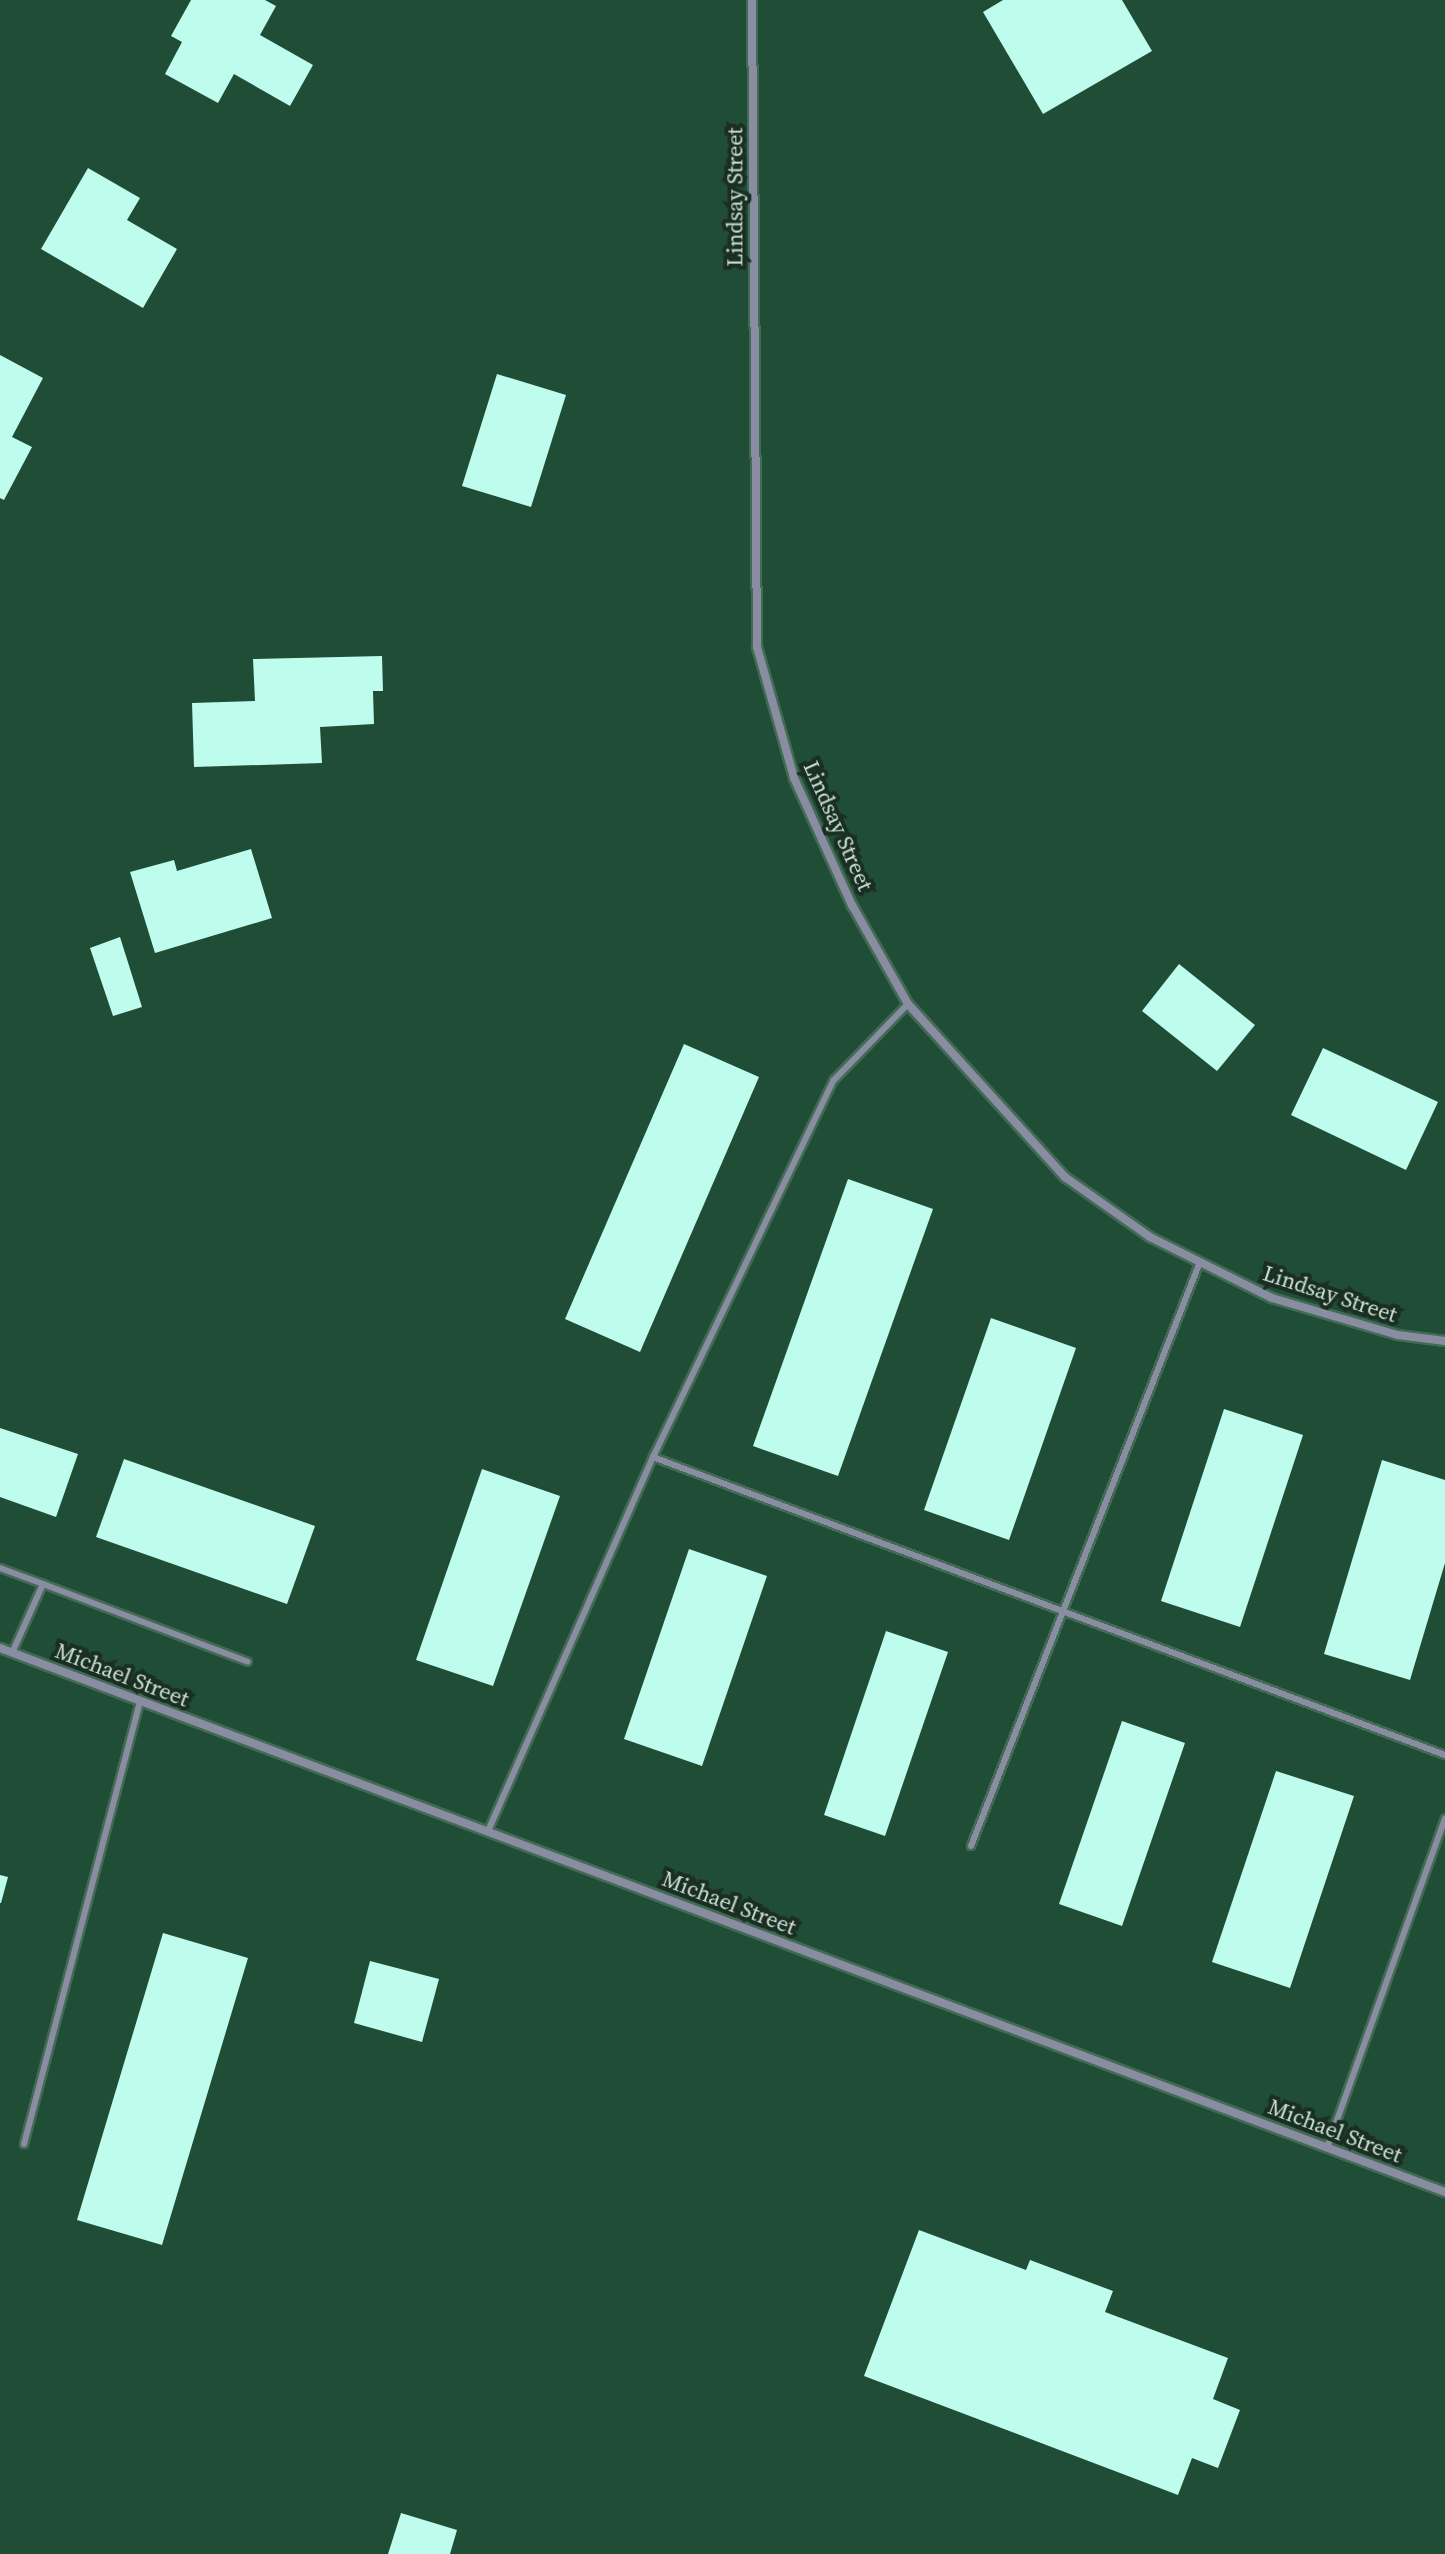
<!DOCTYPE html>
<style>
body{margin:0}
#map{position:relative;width:1445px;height:2554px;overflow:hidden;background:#204d36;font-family:"Source Serif 4",serif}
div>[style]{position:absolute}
.building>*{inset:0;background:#befced}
.roads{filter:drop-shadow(2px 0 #426b55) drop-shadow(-2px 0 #426b55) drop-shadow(0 2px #426b55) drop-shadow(0 -2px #426b55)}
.service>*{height:6px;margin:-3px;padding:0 3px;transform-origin:3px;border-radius:3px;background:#8a8da1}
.minor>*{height:8px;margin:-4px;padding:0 4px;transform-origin:4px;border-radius:4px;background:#8a8da1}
span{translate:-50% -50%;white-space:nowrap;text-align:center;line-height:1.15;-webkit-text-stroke:8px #1b2e23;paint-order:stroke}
.street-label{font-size:22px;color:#cae2d3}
</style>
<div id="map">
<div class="building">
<div style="clip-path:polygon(191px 0,265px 0,276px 6px,260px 35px,313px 65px,290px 106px,234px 74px,218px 103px,165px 74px,182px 42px,171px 36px)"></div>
<div style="clip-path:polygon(1003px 0,1122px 0,1152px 51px,1043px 114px,983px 12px)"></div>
<div style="clip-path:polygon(88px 168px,140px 198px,127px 220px,177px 249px,143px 308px,41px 249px)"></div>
<div style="clip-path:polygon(0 355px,43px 378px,12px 437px,32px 447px,4px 500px,0 498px)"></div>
<div style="clip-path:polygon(497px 374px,566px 395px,531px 507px,462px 486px)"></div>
<div style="clip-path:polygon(382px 656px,383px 691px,373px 691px,374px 724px,320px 727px,322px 763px,194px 767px,192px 703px,255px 701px,253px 659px)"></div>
<div style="clip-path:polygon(251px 849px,272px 918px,155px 953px,130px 872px,174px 860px,177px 871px)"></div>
<div style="clip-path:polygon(120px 937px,142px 1007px,113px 1016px,90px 948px)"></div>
<div style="clip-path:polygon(1179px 964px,1255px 1025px,1217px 1071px,1142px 1011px)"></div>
<div style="clip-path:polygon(684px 1044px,759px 1077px,640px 1352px,565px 1319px)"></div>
<div style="clip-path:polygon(1323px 1048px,1438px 1102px,1406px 1170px,1291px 1115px)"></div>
<div style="clip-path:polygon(848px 1179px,933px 1209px,838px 1476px,753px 1446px)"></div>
<div style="clip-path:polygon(991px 1318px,1076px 1348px,1009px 1540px,924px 1510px)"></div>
<div style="clip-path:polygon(1224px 1409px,1303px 1435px,1240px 1627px,1161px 1601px)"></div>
<div style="clip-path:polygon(0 1428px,78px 1454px,56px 1517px,0 1497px)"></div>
<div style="clip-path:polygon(124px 1459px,315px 1526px,287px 1604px,96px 1537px)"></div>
<div style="clip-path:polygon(1382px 1460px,1445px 1480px,1445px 1563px,1410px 1680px,1324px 1654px)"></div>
<div style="clip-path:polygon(482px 1469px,560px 1496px,493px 1686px,416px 1660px)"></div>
<div style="clip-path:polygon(689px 1549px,767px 1576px,702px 1766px,624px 1739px)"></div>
<div style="clip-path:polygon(886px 1631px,948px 1652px,885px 1836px,824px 1815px)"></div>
<div style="clip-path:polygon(1122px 1721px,1185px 1743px,1122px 1926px,1059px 1904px)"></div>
<div style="clip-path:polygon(1276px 1771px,1354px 1796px,1290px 1988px,1212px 1962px)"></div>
<div style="clip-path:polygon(0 1875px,8px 1877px,1px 1903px,0 1903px)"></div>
<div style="clip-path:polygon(163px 1933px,248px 1958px,162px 2245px,77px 2220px)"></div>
<div style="clip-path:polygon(370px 1961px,439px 1979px,422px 2042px,354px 2023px)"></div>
<div style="clip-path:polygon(919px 2230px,1026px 2270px,1030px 2260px,1113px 2291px,1105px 2312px,1228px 2358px,1213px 2399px,1240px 2410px,1218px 2468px,1192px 2458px,1178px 2495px,864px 2376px)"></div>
<div style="clip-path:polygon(401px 2513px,457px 2530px,450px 2554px,388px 2554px)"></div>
</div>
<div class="roads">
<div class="service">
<div style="left:653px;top:1457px;width:418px;rotate:-64.4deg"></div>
<div style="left:834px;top:1080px;width:106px;rotate:-45.8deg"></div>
<div style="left:0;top:1568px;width:46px;rotate:20.4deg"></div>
<div style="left:43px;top:1584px;width:76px;rotate:114.2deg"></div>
<div style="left:43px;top:1584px;width:219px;rotate:20.8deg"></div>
<div style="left:488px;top:1831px;width:409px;rotate:-66.2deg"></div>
<div style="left:653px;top:1457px;width:846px;rotate:20.62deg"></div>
<div style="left:971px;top:1846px;width:627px;rotate:-68.59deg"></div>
<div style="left:24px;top:2144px;width:458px;rotate:-75.3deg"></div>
<div style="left:1327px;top:2148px;width:350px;rotate:-70.3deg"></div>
</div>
<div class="minor">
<div style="left:752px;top:0;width:647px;rotate:89.56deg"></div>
<div style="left:757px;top:647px;width:136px;rotate:74.2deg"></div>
<div style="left:794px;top:778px;width:140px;rotate:65.5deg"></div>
<div style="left:852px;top:905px;width:114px;rotate:60.5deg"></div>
<div style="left:908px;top:1004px;width:234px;rotate:47.8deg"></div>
<div style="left:1065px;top:1177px;width:104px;rotate:35.2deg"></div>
<div style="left:1150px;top:1237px;width:136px;rotate:26.6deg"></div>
<div style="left:1272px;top:1298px;width:131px;rotate:16.4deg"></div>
<div style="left:1398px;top:1335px;width:47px;rotate:7.3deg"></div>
<div style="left:0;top:1648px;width:1544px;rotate:20.63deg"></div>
</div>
</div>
<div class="street-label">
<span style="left:735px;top:197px;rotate:-90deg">Lindsay Street</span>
<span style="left:838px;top:826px;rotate:66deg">Lindsay Street</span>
<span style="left:1330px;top:1294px;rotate:18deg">Lindsay Street</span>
<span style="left:122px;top:1675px;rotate:21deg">Michael Street</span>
<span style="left:729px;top:1903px;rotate:21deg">Michael Street</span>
<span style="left:1335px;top:2131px;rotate:21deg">Michael Street</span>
</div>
</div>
